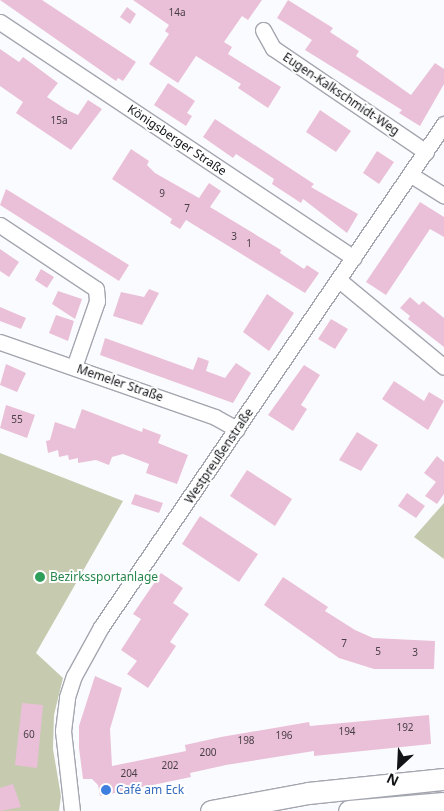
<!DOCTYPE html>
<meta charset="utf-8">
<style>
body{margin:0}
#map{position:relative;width:444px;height:811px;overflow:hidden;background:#fafbff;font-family:"Noto Sans",sans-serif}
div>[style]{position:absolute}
.green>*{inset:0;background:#c6cbb0}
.building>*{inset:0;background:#eac0d8}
.roads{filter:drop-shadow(1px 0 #a4a6af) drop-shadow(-1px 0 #a4a6af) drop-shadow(0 1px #a4a6af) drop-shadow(0 -1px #a4a6af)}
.minor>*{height:15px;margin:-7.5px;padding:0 7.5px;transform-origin:7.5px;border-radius:7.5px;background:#fff}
.secondary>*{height:21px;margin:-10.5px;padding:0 10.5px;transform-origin:10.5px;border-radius:10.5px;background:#fff}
.dots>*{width:14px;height:14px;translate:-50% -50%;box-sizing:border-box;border:2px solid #fff;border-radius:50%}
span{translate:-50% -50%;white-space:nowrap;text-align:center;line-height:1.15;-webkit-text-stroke:4px #fff;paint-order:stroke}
.number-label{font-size:10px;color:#483e46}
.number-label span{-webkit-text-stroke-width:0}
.street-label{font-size:12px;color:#121316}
.leisure-label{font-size:12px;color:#27864d}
.left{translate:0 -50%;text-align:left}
.shop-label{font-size:12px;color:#366cbe}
.north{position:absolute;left:374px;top:741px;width:50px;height:50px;-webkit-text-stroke:4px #fff;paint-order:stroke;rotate:205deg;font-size:14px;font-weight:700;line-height:20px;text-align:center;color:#121316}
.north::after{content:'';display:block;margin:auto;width:18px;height:22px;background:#121316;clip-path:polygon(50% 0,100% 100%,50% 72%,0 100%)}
</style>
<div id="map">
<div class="green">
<div style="clip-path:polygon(0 453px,123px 501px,36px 653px,63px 678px,54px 715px,53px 749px,61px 796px,59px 811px,0 811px)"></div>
<div style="clip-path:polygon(444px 503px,444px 559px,414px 537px)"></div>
</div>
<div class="building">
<div style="clip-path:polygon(0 0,42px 0,136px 62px,123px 81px,118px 78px,116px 81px)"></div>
<div style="clip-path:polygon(133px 0,262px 0,248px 20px,242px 16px,224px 42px,232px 47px,228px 54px,281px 87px,268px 108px,238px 88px,241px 84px,196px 56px,178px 83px,149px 64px,169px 34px,165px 31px,169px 25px)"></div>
<div style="clip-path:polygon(288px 0,333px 28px,330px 32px,359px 51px,356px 56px,411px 95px,435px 63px,444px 69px,444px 84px,420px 126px,399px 113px,402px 110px,305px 50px,312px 40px,277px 18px)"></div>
<div style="clip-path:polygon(127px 7px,136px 14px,130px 24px,120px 17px)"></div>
<div style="clip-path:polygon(0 49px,19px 62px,23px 57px,58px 83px,47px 97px,67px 110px,78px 115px,88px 100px,102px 109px,71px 150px,16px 113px,23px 102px,0 86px)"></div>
<div style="clip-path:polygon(168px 83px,195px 101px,187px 113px,192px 116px,186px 126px,154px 105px)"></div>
<div style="clip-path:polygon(320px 110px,351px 131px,336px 152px,306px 132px)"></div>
<div style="clip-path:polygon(215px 119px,314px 184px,311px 187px,358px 214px,347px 233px,303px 199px,301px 203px,272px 184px,274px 179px,256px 167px,236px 154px,233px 158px,203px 137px)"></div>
<div style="clip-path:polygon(131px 149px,149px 161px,147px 165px,155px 173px,199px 198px,209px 183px,221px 191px,210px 207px,281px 250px,280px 253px,304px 269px,307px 265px,319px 273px,305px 293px,186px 220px,180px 229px,170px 223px,172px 219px,112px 179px)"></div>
<div style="clip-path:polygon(377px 151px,394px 162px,379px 184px,363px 173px)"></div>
<div style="clip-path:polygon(6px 189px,129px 265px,119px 281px,0 205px)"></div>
<div style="clip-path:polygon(420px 202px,444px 217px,444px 237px,430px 229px,386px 295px,366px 282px)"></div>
<div style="clip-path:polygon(0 249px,19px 262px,9px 277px,0 271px)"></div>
<div style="clip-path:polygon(41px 269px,54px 277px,47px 288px,35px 280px)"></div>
<div style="clip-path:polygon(149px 289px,159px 293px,142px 325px,113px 316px,121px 292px,144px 297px)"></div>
<div style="clip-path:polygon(58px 291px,82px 299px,75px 319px,52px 304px)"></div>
<div style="clip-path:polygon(267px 294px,294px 313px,269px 351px,243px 332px)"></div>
<div style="clip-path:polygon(410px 297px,419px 305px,423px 301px,444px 318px,444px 347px,408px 319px,410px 316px,400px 308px)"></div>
<div style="clip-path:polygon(0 307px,26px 318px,21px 329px,0 321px)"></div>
<div style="clip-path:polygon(56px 315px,74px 321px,68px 341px,49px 333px)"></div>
<div style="clip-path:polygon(331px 319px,348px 329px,335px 349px,318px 339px)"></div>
<div style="clip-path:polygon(105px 338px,193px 370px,198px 357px,209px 361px,206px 371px,225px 378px,236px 363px,251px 373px,233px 403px,100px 355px)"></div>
<div style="clip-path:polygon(6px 364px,26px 373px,17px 392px,0 385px)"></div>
<div style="clip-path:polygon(304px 365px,320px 375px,301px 405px,307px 409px,293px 431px,268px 415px)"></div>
<div style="clip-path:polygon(394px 381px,424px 401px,429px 392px,444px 401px,428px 430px,382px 399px)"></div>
<div style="clip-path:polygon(6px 405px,35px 415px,27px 438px,0 428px)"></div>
<div style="clip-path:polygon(82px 409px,142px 432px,143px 428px,161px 435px,158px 443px,188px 455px,177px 484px,146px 473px,149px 464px,123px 454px,112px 457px,109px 465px,96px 460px,78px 463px,78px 458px,69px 460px,68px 455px,59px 457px,58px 450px,48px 453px,46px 441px,50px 440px,55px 422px,75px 429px)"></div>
<div style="clip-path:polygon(357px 432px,378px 445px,361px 471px,339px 460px)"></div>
<div style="clip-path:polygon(437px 456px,444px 462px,444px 494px,437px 504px,425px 496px,436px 482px,424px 473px)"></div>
<div style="clip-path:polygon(247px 470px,292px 499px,275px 526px,230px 496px)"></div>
<div style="clip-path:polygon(407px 493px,425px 506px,416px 518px,398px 506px)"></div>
<div style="clip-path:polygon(135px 494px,163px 503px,159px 513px,131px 504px)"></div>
<div style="clip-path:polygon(200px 516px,258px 554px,239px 582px,182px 544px)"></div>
<div style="clip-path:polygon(161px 573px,183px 588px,173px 603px,189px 614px,170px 642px,176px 646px,148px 688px,127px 674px,137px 661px,121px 650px,141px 619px,133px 614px)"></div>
<div style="clip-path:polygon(283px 577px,328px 607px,325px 611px,355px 630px,373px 638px,435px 641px,434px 669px,374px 669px,339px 658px,264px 605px)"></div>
<div style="clip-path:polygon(95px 676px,122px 688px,110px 729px,112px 766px,186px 751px,185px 745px,221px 737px,309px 722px,310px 726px,429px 715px,431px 744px,314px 756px,314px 751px,226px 765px,190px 773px,191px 777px,100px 796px,98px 785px,92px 779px,83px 779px,79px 748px,79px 726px)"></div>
<div style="clip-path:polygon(22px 703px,43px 705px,37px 768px,15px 765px)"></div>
<div style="clip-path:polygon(13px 784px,21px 807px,0 811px,0 788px)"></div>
</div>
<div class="roads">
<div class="minor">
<div style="left:0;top:22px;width:425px;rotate:33.7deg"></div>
<div style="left:263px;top:30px;width:21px;rotate:61deg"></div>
<div style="left:273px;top:48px;width:185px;rotate:34.2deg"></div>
<div style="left:411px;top:175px;width:39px;rotate:32deg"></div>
<div style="left:0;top:225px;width:115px;rotate:33.7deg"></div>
<div style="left:96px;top:289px;width:12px;rotate:85deg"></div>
<div style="left:97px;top:301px;width:70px;rotate:109.2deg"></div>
<div style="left:339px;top:280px;width:136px;rotate:39.6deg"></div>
<div style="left:0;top:342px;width:228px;rotate:19.2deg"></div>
<div style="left:215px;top:417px;width:25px;rotate:29deg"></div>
<div style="left:72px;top:811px;width:81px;rotate:-96.4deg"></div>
<div style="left:63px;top:731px;width:34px;rotate:-83deg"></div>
<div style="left:67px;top:697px;width:22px;rotate:-72deg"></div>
<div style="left:74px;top:676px;width:56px;rotate:-61.1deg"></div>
<div style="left:101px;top:627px;width:609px;rotate:-55.71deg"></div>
</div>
<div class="secondary">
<div style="left:211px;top:811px;width:99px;rotate:-10.5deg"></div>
<div style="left:308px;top:793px;width:137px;rotate:-5.9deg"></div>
<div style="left:349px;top:811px;width:95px;rotate:-4.8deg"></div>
</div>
</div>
<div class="dots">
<div style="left:40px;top:577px;background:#2e9e5b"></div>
<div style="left:106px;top:790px;background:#3f7fe0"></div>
</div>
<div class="number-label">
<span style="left:177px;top:13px">14a</span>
<span style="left:59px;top:121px">15a</span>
<span style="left:162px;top:194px">9</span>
<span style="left:187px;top:209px">7</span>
<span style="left:234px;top:237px">3</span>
<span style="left:249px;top:244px">1</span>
<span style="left:17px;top:420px">55</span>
<span style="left:344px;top:644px">7</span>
<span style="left:378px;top:652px">5</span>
<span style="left:415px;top:653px">3</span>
<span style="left:405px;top:728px">192</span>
<span style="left:347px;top:732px">194</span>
<span style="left:29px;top:735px">60</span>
<span style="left:284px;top:736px">196</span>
<span style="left:246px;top:741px">198</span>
<span style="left:208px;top:753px">200</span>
<span style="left:170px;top:766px">202</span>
<span style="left:129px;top:774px">204</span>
</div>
<div class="street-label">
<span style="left:341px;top:94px;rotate:34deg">Eugen-Kalkschmidt-Weg</span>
<span style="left:177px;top:140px;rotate:34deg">Königsberger Straße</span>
<span style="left:120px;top:383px;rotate:19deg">Memeler Straße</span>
<span style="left:219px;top:456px;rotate:-56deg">Westpreußenstraße</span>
</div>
<div class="leisure-label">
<span class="left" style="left:50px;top:577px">Bezirkssportanlage</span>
</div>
<div class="shop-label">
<span class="left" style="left:116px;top:790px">Café am Eck</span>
</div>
<div class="north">N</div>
</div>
